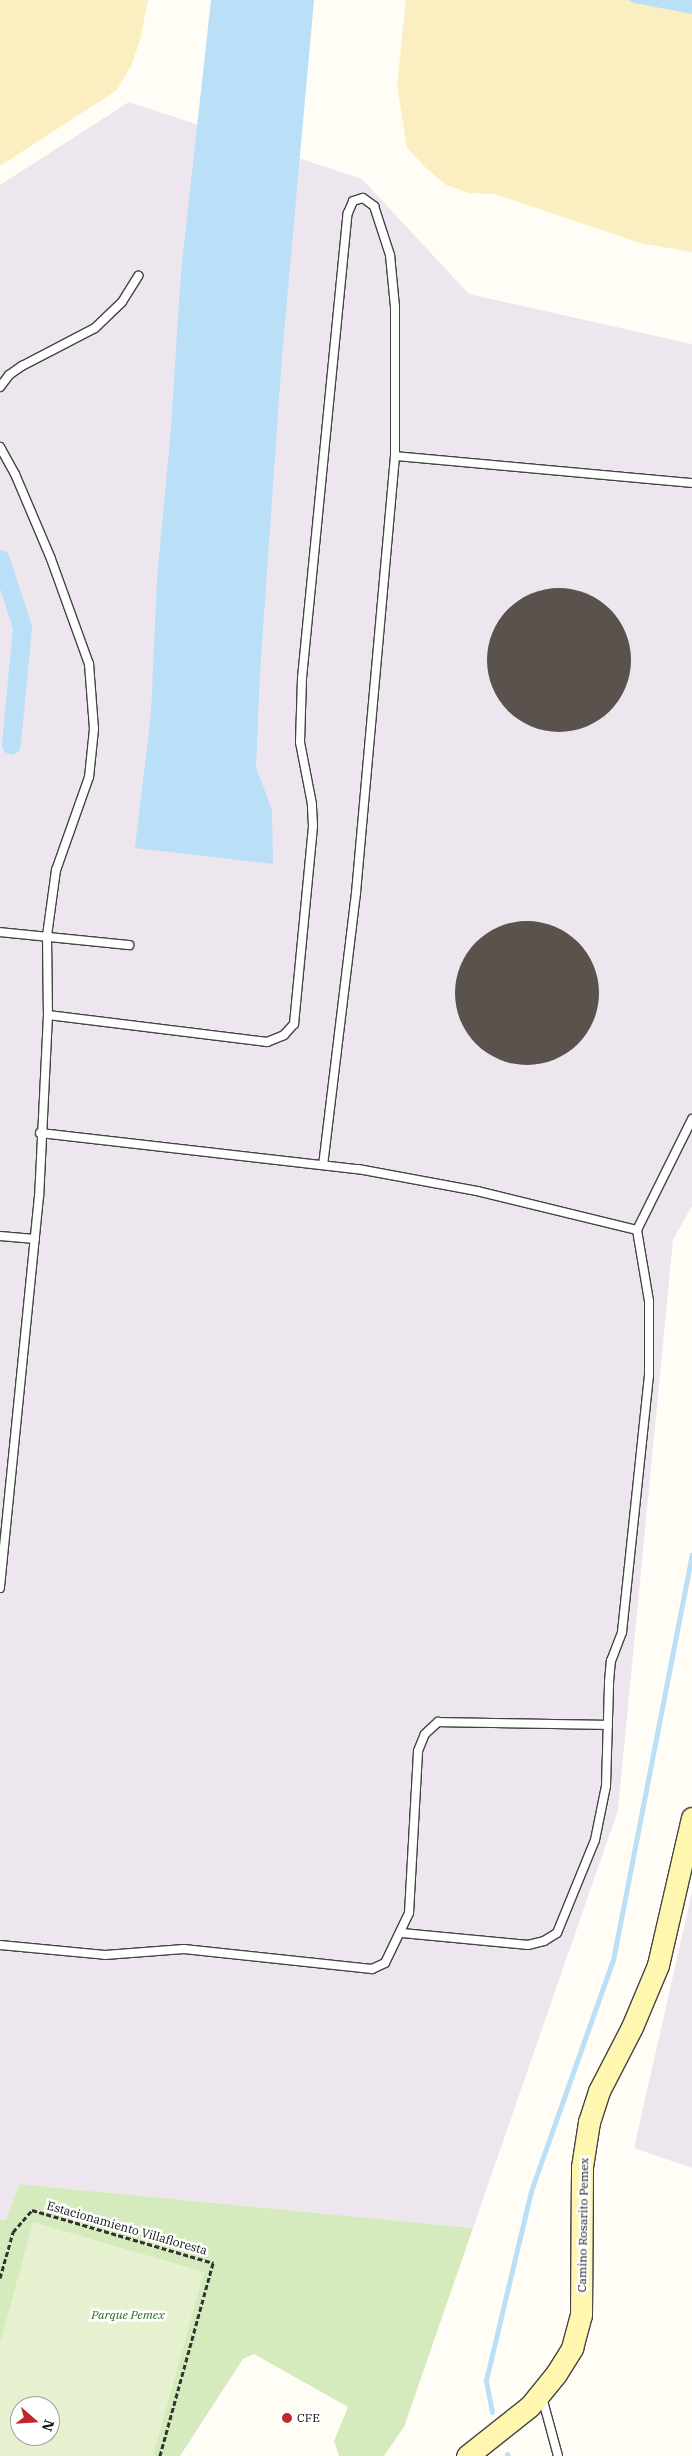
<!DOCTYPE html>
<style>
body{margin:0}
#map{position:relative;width:692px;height:2456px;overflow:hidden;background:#fffdf5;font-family:"IBM Plex Serif",serif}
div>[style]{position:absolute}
.industrial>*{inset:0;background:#eee6ef}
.green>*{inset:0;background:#d5ebbd}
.sand>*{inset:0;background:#fbeec1}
.pitch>*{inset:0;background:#e6f2cf}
.water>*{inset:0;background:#b9e0f7}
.stream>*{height:5px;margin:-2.5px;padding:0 2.5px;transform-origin:2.5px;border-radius:2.5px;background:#b9e0f7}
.canal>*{height:19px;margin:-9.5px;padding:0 9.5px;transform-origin:9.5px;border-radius:9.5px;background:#b9e0f7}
.building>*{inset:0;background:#5a524d}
.round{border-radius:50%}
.path>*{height:3px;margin-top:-1.5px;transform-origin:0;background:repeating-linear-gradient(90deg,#333 0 5px,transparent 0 7.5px)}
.roads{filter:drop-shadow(1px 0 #444) drop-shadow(-1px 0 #444) drop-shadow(0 1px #444) drop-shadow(0 -1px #444)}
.lane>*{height:8px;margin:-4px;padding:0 4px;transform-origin:4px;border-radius:4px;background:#fff}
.secondary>*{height:21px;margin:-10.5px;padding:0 10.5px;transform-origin:10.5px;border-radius:10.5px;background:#fff6b0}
.dots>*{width:14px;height:14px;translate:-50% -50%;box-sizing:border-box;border:2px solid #fff;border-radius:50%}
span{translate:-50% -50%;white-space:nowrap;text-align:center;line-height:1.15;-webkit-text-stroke:5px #fff;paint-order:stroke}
.street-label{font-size:12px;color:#111}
.park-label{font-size:12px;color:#2f6b1f;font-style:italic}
.poi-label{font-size:12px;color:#111}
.left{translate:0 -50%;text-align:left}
.north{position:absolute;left:10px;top:2396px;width:50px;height:50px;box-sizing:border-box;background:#fff;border:1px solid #a0a0a0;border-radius:50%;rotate:109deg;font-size:14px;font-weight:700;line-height:20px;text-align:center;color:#111}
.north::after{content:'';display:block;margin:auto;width:18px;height:22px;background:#c4262e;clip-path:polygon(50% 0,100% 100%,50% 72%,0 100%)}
</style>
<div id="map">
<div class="industrial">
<div style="clip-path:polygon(129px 102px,362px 179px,469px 294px,692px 344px,692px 1206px,673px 1240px,618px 1810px,473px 2228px,19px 2184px,6px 2220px,0 2220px,0 185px)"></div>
<div style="clip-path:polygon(692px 1892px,692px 2168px,634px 2148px)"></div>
</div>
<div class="green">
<div style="clip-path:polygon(evenodd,19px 2184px,473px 2228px,404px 2427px,384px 2456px,339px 2456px,334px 2441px,348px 2407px,254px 2354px,243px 2359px,180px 2456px,0 2456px,0 2220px,6px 2220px,19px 2184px,20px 2406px,50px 2406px,50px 2436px,20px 2436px,20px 2406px)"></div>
</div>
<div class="sand">
<div style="clip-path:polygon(0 0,148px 0,140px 40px,131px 66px,117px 90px,0 166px)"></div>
<div style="clip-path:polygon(406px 0,628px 0,692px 14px,692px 252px,640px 243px,495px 194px,469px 193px,446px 185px,424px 166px,407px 148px,397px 85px)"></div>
</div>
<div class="pitch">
<div style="clip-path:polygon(evenodd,33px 2222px,204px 2272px,153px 2456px,0 2456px,0 2344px,33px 2222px,20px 2406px,50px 2406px,50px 2436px,20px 2436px,20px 2406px)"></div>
</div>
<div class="water">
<div style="clip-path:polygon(211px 0,314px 0,282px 356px,260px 673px,256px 767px,272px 810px,273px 864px,135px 848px,151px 713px,157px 579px,171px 428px,181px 272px)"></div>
<div style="clip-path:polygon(628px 0,692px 0,692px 14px,634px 3px)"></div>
</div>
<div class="stream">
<div style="left:492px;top:2412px;width:33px;rotate:-101deg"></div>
<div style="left:486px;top:2380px;width:194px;rotate:-76.6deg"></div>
<div style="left:531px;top:2191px;width:245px;rotate:-70.5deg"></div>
<div style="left:613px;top:1960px;width:413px;rotate:-79deg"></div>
<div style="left:507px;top:2454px;width:2px;rotate:63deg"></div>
</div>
<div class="canal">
<div style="left:0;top:559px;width:71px;rotate:72.1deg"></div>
<div style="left:22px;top:627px;width:118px;rotate:95.4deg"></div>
</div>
<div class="building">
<div class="round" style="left:487px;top:588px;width:144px;height:144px"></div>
<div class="round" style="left:455px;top:921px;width:144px;height:144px"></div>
</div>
<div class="path">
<div style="left:0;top:2278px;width:48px;rotate:-74.2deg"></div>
<div style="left:13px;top:2232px;width:29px;rotate:-49deg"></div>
<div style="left:32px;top:2210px;width:189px;rotate:16.3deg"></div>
<div style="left:213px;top:2263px;width:200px;rotate:105.4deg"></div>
</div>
<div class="roads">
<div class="lane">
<div style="left:0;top:387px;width:15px;rotate:-53deg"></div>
<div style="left:9px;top:375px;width:16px;rotate:-35deg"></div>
<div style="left:22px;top:366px;width:82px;rotate:-27.5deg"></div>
<div style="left:95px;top:328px;width:37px;rotate:-44deg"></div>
<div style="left:122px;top:302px;width:31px;rotate:-58deg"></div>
<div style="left:0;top:447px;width:31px;rotate:61deg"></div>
<div style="left:15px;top:474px;width:92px;rotate:67deg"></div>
<div style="left:51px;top:559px;width:112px;rotate:70.1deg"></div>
<div style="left:89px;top:664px;width:65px;rotate:85.6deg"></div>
<div style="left:94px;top:729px;width:48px;rotate:95.9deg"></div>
<div style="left:89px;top:777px;width:99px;rotate:109.5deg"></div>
<div style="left:56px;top:870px;width:67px;rotate:97.8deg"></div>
<div style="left:47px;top:936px;width:79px;rotate:89.3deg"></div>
<div style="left:48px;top:1015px;width:181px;rotate:92.8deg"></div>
<div style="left:39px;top:1196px;width:394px;rotate:95.7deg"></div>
<div style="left:395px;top:456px;width:298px;rotate:5.2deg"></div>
<div style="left:0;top:932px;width:130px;rotate:5.8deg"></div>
<div style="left:48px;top:1015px;width:221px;rotate:7deg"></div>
<div style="left:267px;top:1042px;width:18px;rotate:-22deg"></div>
<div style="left:284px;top:1035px;width:15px;rotate:-48deg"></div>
<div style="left:294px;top:1024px;width:199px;rotate:-84.5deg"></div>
<div style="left:313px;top:826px;width:22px;rotate:-93deg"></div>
<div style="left:312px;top:804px;width:63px;rotate:-101deg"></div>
<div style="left:300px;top:742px;width:64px;rotate:-88.2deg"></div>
<div style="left:302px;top:678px;width:467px;rotate:-84.4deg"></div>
<div style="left:348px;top:213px;width:13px;rotate:-67deg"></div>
<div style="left:353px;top:201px;width:10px;rotate:-17deg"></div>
<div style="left:363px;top:198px;width:14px;rotate:36deg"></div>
<div style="left:374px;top:206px;width:52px;rotate:71.9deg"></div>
<div style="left:390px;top:255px;width:52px;rotate:84.5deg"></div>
<div style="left:395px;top:307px;width:149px;rotate:90deg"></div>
<div style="left:395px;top:456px;width:439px;rotate:95.1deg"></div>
<div style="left:356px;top:893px;width:274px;rotate:96.9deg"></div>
<div style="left:40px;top:1133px;width:320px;rotate:6.5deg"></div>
<div style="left:358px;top:1169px;width:121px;rotate:10.5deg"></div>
<div style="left:477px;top:1191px;width:165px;rotate:13.7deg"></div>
<div style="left:637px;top:1230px;width:124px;rotate:-63.6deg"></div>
<div style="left:0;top:1236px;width:35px;rotate:5deg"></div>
<div style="left:402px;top:1933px;width:127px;rotate:5.4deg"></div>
<div style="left:528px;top:1945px;width:16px;rotate:-14deg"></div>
<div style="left:544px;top:1941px;width:15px;rotate:-32deg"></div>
<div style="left:557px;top:1933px;width:100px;rotate:-67.8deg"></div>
<div style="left:595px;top:1840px;width:55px;rotate:-78.5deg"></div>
<div style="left:606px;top:1786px;width:104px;rotate:-88.3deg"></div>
<div style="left:609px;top:1682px;width:21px;rotate:-85deg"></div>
<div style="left:611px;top:1661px;width:31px;rotate:-69deg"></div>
<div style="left:622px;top:1632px;width:258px;rotate:-84deg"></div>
<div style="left:649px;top:1375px;width:74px;rotate:-90deg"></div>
<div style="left:649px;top:1301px;width:72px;rotate:-99.6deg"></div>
<div style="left:0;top:1945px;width:105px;rotate:5.4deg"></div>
<div style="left:105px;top:1955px;width:79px;rotate:-4.3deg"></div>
<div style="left:184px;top:1949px;width:189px;rotate:6.1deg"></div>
<div style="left:372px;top:1969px;width:14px;rotate:-25deg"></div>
<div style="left:385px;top:1963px;width:55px;rotate:-64.4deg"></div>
<div style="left:409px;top:1913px;width:162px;rotate:-86.8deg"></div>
<div style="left:418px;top:1751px;width:18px;rotate:-68deg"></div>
<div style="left:425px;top:1734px;width:18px;rotate:-43deg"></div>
<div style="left:438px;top:1722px;width:170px;rotate:1deg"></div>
<div style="left:542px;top:2397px;width:61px;rotate:74.8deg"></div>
</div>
<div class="secondary">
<div style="left:467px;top:2456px;width:80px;rotate:-38.4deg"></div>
<div style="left:530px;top:2406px;width:41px;rotate:-50.9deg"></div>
<div style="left:556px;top:2374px;width:31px;rotate:-58deg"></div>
<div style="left:572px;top:2348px;width:34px;rotate:-75deg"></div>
<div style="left:581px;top:2315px;width:148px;rotate:-89.6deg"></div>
<div style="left:582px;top:2167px;width:46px;rotate:-81.2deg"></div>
<div style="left:589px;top:2122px;width:33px;rotate:-72deg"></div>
<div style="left:599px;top:2091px;width:72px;rotate:-62.7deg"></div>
<div style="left:632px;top:2027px;width:67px;rotate:-67.2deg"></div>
<div style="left:658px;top:1965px;width:151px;rotate:-77deg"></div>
</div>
</div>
<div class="dots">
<div style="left:287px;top:2418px;background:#c4262e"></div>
</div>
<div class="street-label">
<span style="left:583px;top:2225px;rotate:-89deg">Camino Rosarito Pemex</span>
<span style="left:127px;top:2228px;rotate:16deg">Estacionamiento Villafloresta</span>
</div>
<div class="park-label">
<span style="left:128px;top:2315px">Parque Pemex</span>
</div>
<div class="poi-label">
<span class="left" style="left:297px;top:2418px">CFE</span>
</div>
<div class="north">N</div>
</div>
